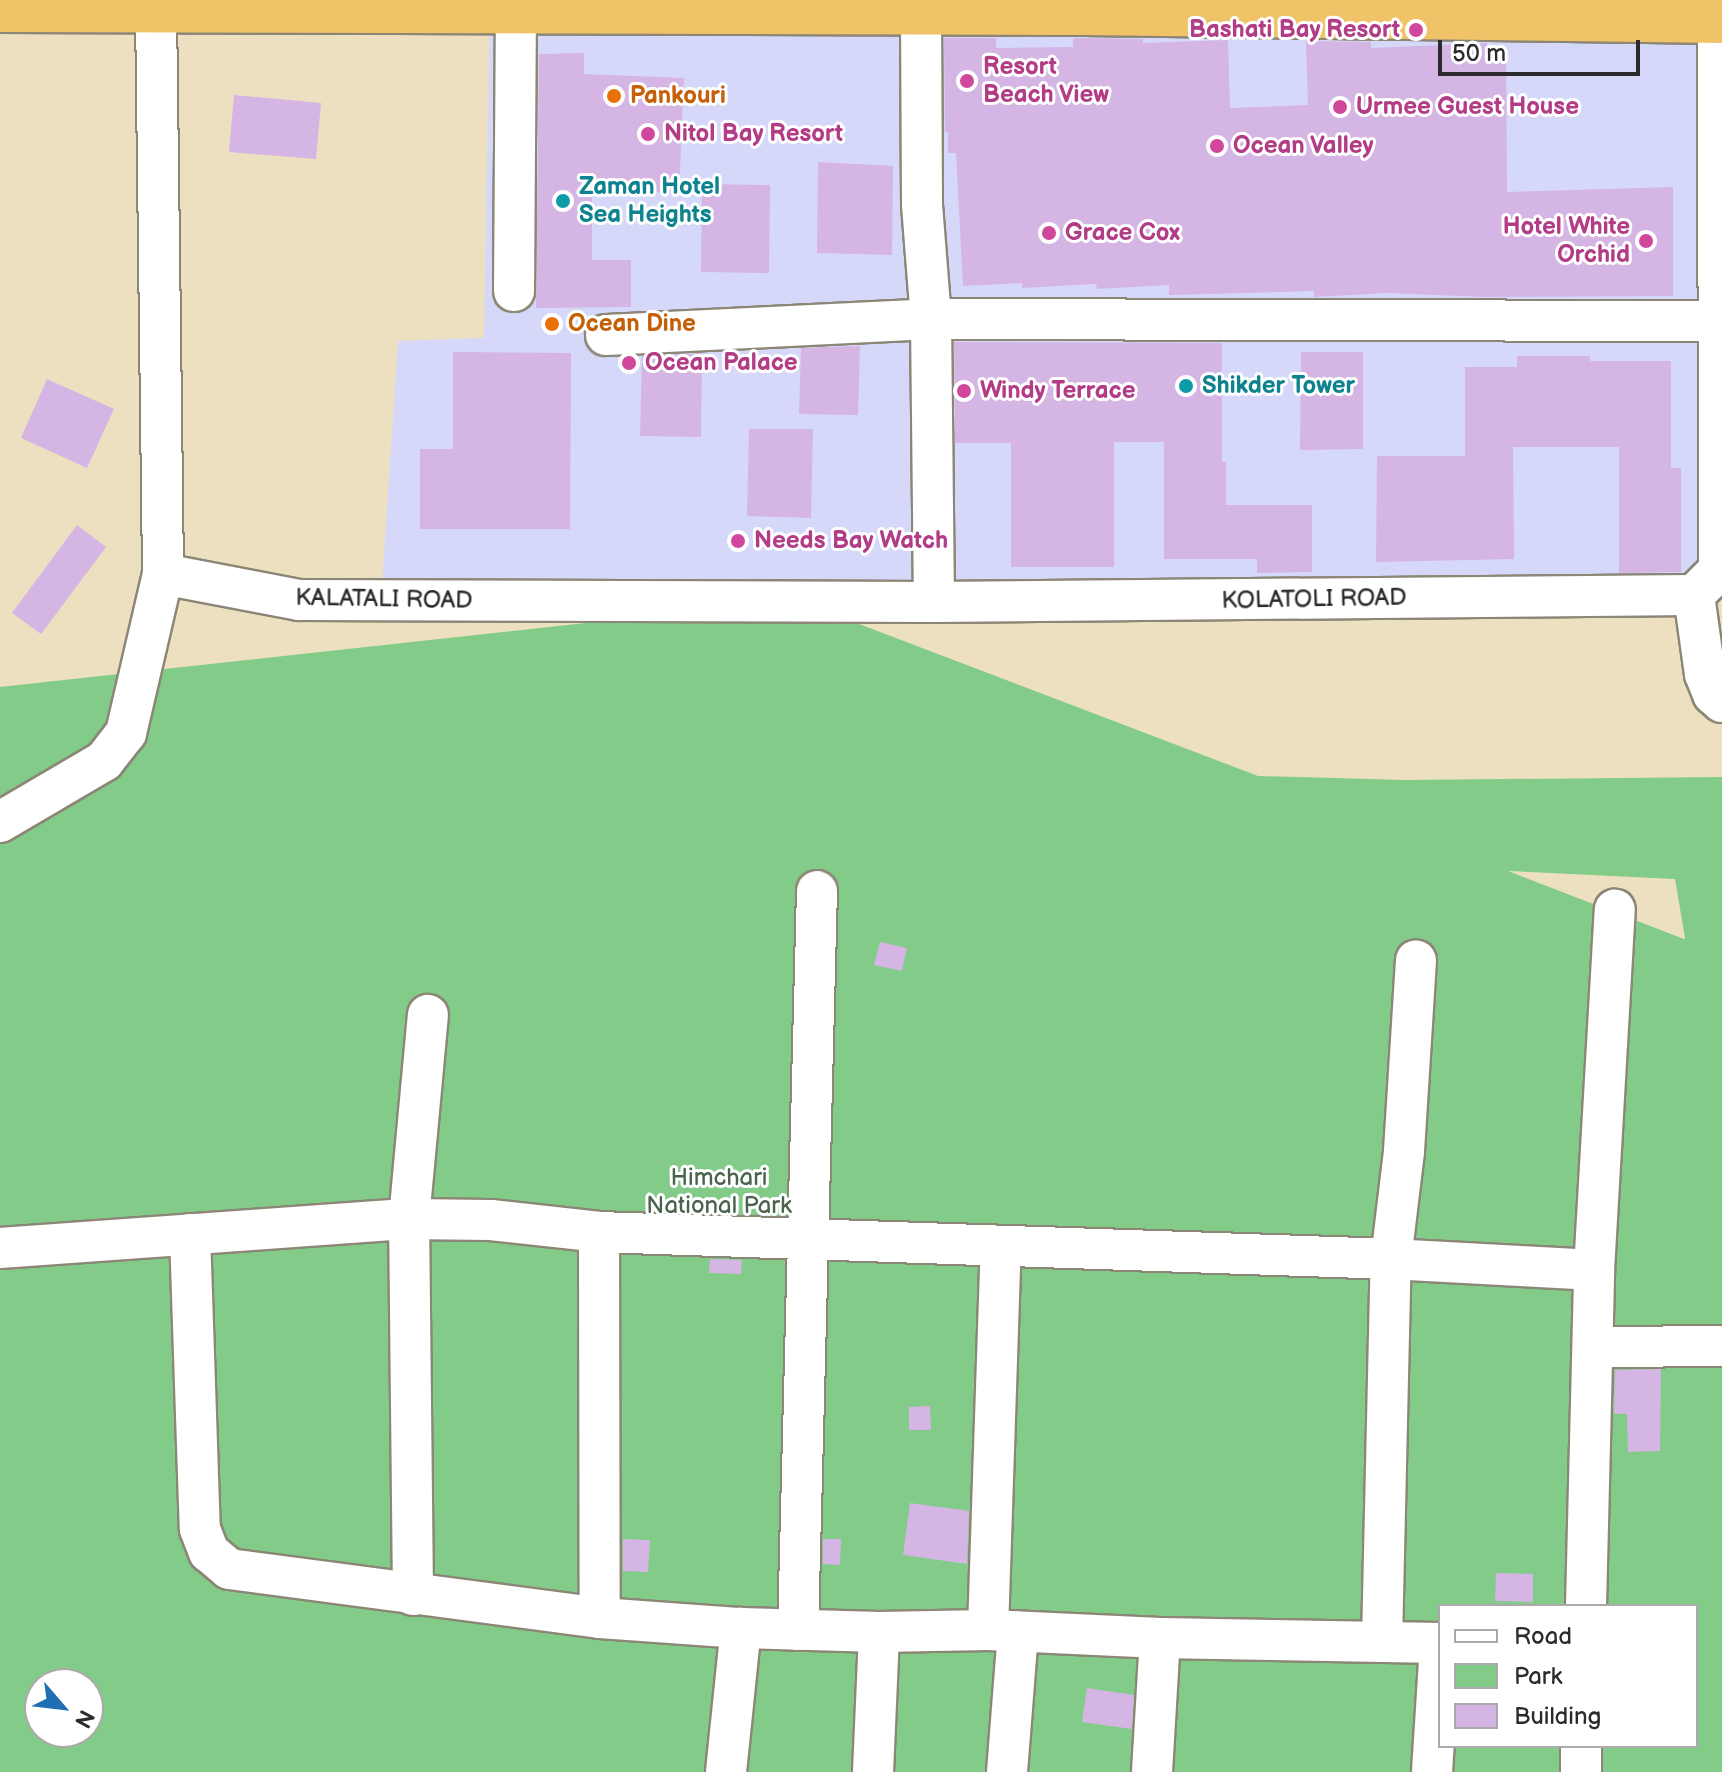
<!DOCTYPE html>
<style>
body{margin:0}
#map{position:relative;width:1722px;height:1772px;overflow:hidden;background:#ede0c0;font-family:"Balsamiq Sans",sans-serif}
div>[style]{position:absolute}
.built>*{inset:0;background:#d5d8f9}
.green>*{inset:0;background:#82cb88}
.building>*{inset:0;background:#d5b5e3}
.roads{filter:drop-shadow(2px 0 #8c8676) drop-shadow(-2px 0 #8c8676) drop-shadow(0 2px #8c8676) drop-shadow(0 -2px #8c8676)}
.minor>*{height:40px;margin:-20px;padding:0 20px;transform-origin:20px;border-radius:20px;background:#fff}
.highway>*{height:44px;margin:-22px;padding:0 22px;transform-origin:22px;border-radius:22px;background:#f1c369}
.dots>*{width:22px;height:22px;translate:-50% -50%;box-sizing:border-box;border:4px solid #fff;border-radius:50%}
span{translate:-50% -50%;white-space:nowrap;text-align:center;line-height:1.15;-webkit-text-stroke:6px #fff;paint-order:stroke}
.hotel-label{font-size:24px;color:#b23c85;font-weight:700}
.right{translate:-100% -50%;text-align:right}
.left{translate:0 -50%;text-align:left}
.food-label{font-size:24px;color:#c56008;font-weight:700}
.culture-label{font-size:24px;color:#0d838f;font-weight:700}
.street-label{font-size:24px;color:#2b2b2b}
.park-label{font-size:24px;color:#49634c}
.legend{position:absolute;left:1438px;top:1604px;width:260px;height:144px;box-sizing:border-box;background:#fff;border:2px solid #aaa;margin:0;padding:10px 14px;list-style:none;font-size:24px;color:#2b2b2b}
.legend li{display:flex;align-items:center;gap:16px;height:40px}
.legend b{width:40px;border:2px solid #aaa}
.north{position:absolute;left:24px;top:1668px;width:80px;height:80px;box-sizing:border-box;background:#fff;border:2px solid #aaa;border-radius:50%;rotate:118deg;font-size:22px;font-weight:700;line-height:32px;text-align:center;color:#2b2b2b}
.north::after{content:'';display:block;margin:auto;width:28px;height:36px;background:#1f6fb2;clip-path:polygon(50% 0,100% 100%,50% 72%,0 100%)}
.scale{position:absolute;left:1438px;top:40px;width:202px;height:36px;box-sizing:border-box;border:4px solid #2b2b2b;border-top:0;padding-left:10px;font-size:24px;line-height:28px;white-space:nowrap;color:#2b2b2b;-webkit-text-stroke:6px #fff;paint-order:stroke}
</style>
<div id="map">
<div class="built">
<div style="clip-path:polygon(490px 0,1722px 0,1722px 581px,381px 601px,398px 341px,484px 338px)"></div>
</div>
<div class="green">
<div style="clip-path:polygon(evenodd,796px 600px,1258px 776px,1406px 780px,1722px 777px,1722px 1772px,0 1772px,0 687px,796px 600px,1508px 871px,1675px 879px,1685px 938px,1684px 939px,1508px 871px,796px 600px,1440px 1606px,1696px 1606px,1696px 1746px,1440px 1746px,1440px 1606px,796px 600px,40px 1684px,88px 1684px,88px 1732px,40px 1732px,40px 1684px)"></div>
</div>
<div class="building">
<div style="clip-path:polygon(944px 38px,996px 38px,996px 48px,1073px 47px,1073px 38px,1143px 39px,1143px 43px,1228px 40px,1230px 108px,1308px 105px,1306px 41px,1371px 42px,1371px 48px,1487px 43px,1487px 56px,1506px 56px,1507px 192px,1673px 187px,1673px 296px,1485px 297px,1387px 293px,1314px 297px,1314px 291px,1169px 295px,1169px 285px,1097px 289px,1096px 284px,1022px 288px,1022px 283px,963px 286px,956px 153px,948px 153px,948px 132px,945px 132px)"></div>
<div style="clip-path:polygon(584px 53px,584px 74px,684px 78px,679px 193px,592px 190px,592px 260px,631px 260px,631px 307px,536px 308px,539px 54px)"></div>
<div style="clip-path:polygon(234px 95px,321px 103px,316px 159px,229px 152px)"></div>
<div style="clip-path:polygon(818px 162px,893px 166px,892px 255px,817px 253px)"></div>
<div style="clip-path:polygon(702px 184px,770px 185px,769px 273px,701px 272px)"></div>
<div style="clip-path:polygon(954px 342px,1222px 343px,1222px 462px,1226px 462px,1226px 505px,1312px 505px,1312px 572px,1257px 573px,1257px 559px,1164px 559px,1164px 442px,1114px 442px,1114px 567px,1011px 567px,1011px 443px,955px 443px)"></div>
<div style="clip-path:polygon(860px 346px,858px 415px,799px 414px,801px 348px)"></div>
<div style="clip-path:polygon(453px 352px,571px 353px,570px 529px,420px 529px,420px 449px,453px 449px)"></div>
<div style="clip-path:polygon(1301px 352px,1363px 352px,1363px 449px,1300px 450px)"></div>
<div style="clip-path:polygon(702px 353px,701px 437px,640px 436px,642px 356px)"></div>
<div style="clip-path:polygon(1517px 356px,1590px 356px,1590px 361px,1671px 361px,1671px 468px,1681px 468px,1681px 572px,1619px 573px,1619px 447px,1513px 447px,1514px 559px,1376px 562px,1377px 456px,1465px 456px,1465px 367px,1517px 367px)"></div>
<div style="clip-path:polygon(47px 379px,114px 409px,87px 468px,21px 438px)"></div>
<div style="clip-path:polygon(749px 429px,813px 429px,811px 518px,747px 516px)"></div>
<div style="clip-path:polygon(77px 525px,106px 547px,41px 634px,12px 613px)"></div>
<div style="clip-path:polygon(880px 942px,907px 948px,902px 971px,874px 965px)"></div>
<div style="clip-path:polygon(710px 1259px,742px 1260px,741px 1274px,709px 1273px)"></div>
<div style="clip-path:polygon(1661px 1369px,1660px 1451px,1628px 1452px,1627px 1414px,1614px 1414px,1615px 1370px)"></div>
<div style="clip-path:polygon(930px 1406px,931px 1430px,909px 1430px,909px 1407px)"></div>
<div style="clip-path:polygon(910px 1503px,969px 1511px,967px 1564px,903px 1555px)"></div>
<div style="clip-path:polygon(623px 1539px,650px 1540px,648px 1572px,623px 1571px)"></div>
<div style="clip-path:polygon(823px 1539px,841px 1539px,840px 1565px,823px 1564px)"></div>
<div style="clip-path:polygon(1496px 1573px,1533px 1574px,1533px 1602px,1495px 1601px)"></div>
<div style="clip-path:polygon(1087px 1688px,1134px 1695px,1132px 1729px,1082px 1722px)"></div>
</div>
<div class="roads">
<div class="minor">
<div style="left:156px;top:8px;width:566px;rotate:89.29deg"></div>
<div style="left:163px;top:574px;width:138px;rotate:10.8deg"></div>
<div style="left:299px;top:600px;width:635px;rotate:0.18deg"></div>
<div style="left:934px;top:602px;width:760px;rotate:-0.53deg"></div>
<div style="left:1694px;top:595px;width:35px;rotate:-45deg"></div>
<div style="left:1719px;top:570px;width:549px;rotate:-90.1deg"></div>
<div style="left:921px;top:12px;width:193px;rotate:89.7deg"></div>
<div style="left:922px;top:205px;width:114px;rotate:85.5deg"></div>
<div style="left:931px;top:319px;width:283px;rotate:89.4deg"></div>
<div style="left:514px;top:291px;width:281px;rotate:-89.6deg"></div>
<div style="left:606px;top:335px;width:325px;rotate:-2.8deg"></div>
<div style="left:931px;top:319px;width:788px;rotate:0.15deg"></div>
<div style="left:1694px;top:595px;width:80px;rotate:82.1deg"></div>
<div style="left:1705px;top:674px;width:22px;rotate:68deg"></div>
<div style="left:1713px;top:694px;width:12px;rotate:42deg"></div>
<div style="left:0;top:822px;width:121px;rotate:-30.4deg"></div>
<div style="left:104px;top:761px;width:36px;rotate:-52deg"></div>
<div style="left:126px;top:733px;width:163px;rotate:-76.9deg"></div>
<div style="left:599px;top:1232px;width:386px;rotate:89.9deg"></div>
<div style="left:190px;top:1234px;width:295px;rotate:88.1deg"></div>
<div style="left:200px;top:1529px;width:25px;rotate:69deg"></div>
<div style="left:209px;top:1552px;width:26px;rotate:40deg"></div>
<div style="left:229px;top:1569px;width:374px;rotate:7.5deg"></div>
<div style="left:600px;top:1618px;width:141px;rotate:4.1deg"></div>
<div style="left:741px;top:1628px;width:138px;rotate:1.7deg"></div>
<div style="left:879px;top:1632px;width:109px;rotate:-1.1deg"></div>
<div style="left:988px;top:1630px;width:172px;rotate:2.7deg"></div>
<div style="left:1160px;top:1638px;width:280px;rotate:1deg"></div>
<div style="left:0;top:1248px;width:410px;rotate:-4.1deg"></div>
<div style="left:409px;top:1219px;width:82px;rotate:0.7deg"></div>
<div style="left:491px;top:1220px;width:109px;rotate:6.3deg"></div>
<div style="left:599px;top:1232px;width:792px;rotate:1.95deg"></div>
<div style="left:1391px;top:1259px;width:203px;rotate:3.1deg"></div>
<div style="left:1593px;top:1347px;width:129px;rotate:-0.4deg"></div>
<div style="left:413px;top:1595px;width:376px;rotate:-90.6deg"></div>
<div style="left:409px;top:1219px;width:205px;rotate:-84.7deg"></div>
<div style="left:1586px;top:1606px;width:336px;rotate:-88.6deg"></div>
<div style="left:1594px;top:1270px;width:361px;rotate:-86.7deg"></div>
<div style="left:798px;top:1630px;width:739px;rotate:-88.53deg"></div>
<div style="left:988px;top:1630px;width:382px;rotate:-88.1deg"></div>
<div style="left:1382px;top:1642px;width:383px;rotate:-88.7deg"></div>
<div style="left:1391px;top:1259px;width:109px;rotate:-83.1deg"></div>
<div style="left:1404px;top:1151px;width:191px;rotate:-86.4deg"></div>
<div style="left:726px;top:1772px;width:145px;rotate:-84.1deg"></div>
<div style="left:873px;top:1772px;width:140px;rotate:-87.5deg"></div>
<div style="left:1007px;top:1772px;width:141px;rotate:-85.5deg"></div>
<div style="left:1152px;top:1772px;width:134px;rotate:-86.6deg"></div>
<div style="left:1432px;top:1772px;width:126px;rotate:-86.4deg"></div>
<div style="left:1581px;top:1772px;width:26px;rotate:-90deg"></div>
</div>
<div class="highway">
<div style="left:0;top:10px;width:1084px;rotate:0.16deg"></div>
<div style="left:1084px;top:13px;width:638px;rotate:0.72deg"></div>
</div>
</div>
<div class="dots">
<div style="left:1416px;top:30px;background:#d1479c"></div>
<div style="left:967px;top:81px;background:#d1479c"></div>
<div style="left:614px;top:96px;background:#e8710a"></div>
<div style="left:1340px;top:107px;background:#d1479c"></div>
<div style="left:648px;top:134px;background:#d1479c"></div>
<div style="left:1217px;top:146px;background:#d1479c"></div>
<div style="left:563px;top:201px;background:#0f9aa8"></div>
<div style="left:1049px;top:233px;background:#d1479c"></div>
<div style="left:1646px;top:241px;background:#d1479c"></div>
<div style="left:552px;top:324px;background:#e8710a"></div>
<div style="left:629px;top:363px;background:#d1479c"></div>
<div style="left:1186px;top:386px;background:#0f9aa8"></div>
<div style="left:964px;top:391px;background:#d1479c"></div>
<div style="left:738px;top:541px;background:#d1479c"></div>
</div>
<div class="hotel-label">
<span class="right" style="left:1400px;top:30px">Bashati Bay Resort</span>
<span class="left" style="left:983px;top:81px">Resort<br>Beach View</span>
<span class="left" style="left:1356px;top:107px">Urmee Guest House</span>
<span class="left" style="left:664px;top:134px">Nitol Bay Resort</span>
<span class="left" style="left:1233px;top:146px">Ocean Valley</span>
<span class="right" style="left:1630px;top:241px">Hotel White<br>Orchid</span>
<span class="left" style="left:1065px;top:233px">Grace Cox</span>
<span class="left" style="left:645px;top:363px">Ocean Palace</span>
<span class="left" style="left:980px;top:391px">Windy Terrace</span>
<span class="left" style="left:754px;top:541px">Needs Bay Watch</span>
</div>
<div class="food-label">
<span class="left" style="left:630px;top:96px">Pankouri</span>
<span class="left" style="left:568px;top:324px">Ocean Dine</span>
</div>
<div class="culture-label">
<span class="left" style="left:579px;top:201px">Zaman Hotel<br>Sea Heights</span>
<span class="left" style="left:1202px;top:386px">Shikder Tower</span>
</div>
<div class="street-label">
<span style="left:384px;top:599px;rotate:1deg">KALATALI ROAD</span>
<span style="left:1314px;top:599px;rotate:-1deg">KOLATOLI ROAD</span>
</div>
<div class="park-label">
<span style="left:719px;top:1192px">Himchari<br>National Park</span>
</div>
<ul class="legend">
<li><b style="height:10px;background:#fff"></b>Road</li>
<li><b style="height:22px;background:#82cb88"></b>Park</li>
<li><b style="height:22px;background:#d5b5e3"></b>Building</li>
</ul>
<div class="north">N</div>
<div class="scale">50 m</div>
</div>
